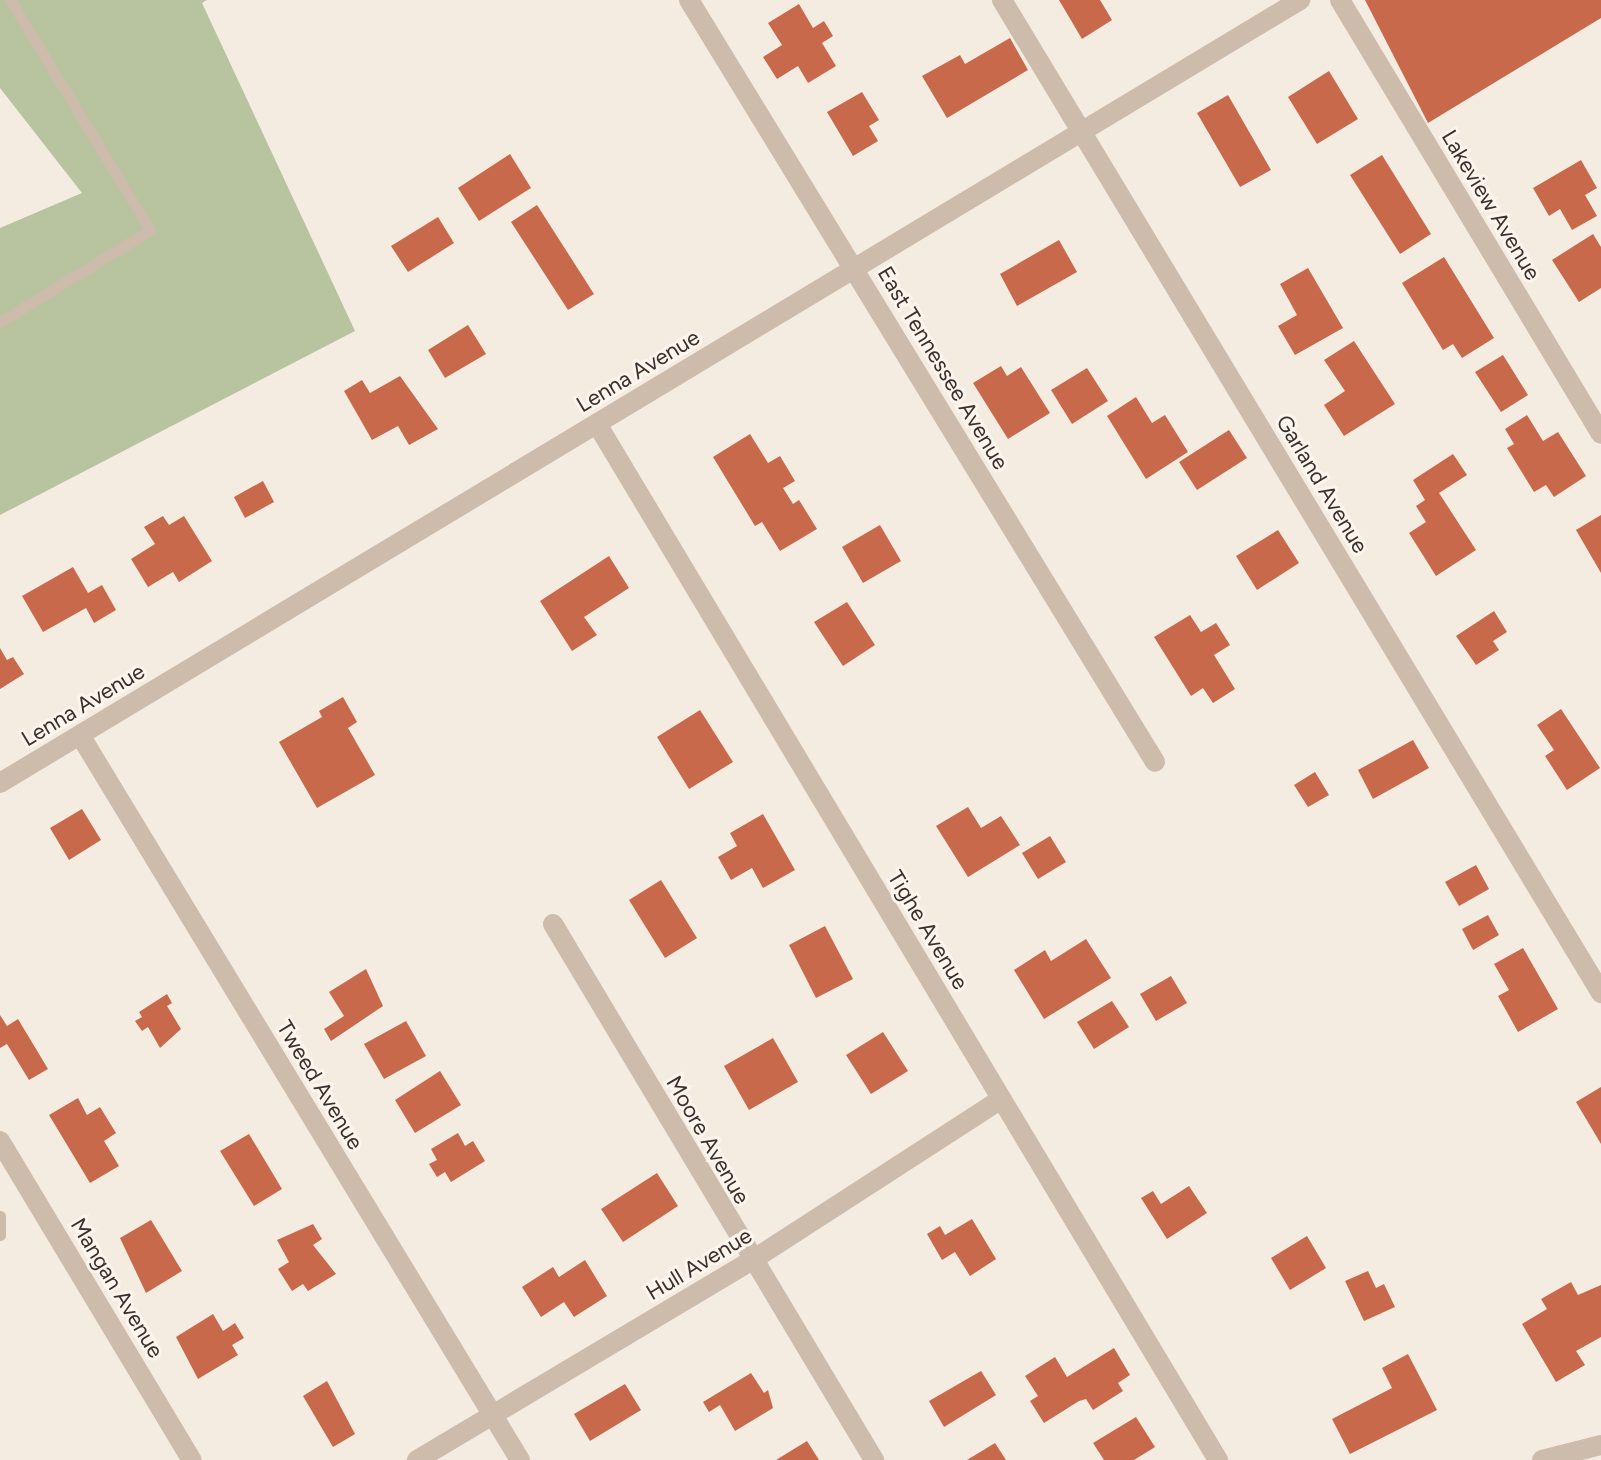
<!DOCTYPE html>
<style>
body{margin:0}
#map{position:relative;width:1601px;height:1460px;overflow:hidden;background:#f4ebe1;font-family:Figtree,sans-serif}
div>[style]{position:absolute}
.green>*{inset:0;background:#b8c4a0}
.building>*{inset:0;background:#c8694b}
.service>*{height:11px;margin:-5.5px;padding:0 5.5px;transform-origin:5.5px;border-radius:5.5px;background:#cdbbac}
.minor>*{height:20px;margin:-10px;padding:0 10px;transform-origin:10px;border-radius:10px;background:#cdbbac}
span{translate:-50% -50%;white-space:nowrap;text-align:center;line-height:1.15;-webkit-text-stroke:6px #fbf5ee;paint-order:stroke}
.street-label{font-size:22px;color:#3b302b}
</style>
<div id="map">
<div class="green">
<div style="clip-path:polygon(0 0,207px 0,202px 3px,355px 331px,0 515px,0 228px,82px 193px,0 88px)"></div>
</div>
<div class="building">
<div style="clip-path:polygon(1059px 0,1100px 0,1112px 20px,1082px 39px)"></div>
<div style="clip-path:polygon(1365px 0,1601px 0,1601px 18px,1428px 123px)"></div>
<div style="clip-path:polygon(799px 4px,813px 28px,824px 21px,833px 36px,822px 43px,836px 66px,808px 83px,798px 66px,777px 79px,763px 57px,782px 45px,768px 23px)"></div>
<div style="clip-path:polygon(1010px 38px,1028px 70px,947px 118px,922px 76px,960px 55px,965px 64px)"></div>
<div style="clip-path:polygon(1329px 71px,1358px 119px,1317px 144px,1288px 97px)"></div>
<div style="clip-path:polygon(862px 92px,879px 120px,869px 126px,878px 141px,853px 156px,827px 112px)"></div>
<div style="clip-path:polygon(1228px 95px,1271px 170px,1240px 187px,1197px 113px)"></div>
<div style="clip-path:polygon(510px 154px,531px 188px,479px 221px,458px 188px)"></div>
<div style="clip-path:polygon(1382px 155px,1431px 234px,1400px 254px,1350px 175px)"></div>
<div style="clip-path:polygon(1581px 160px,1597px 188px,1585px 195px,1597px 216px,1572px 230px,1560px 209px,1549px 216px,1533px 188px)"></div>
<div style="clip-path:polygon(537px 205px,594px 294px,568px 310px,511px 222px)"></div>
<div style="clip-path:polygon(438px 217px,454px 243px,408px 272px,391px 246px)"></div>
<div style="clip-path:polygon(1593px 234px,1601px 247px,1601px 288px,1579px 302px,1552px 260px)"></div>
<div style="clip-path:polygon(1059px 240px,1077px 272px,1017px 306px,1000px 274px)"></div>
<div style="clip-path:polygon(1444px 257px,1494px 338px,1462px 358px,1453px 344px,1443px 350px,1402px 283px)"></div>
<div style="clip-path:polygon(1308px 268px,1343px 328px,1295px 355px,1278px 326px,1297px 315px,1280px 284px)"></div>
<div style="clip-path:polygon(468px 325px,486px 354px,445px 378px,428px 350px)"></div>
<div style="clip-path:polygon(1354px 341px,1395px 404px,1344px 436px,1324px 405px,1345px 391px,1324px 360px)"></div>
<div style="clip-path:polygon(1503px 355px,1528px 395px,1501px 412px,1475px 372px)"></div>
<div style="clip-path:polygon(1001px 366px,1007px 376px,1021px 367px,1050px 413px,1008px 439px,973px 383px)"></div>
<div style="clip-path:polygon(1087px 368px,1108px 401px,1072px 424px,1051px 390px)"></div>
<div style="clip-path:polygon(400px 376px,438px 429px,409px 445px,398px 426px,372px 440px,344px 391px,362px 380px,370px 393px)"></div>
<div style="clip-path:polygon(1136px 397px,1152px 423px,1165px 415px,1188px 452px,1146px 479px,1107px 416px)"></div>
<div style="clip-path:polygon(1527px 415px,1543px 441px,1558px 432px,1586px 476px,1554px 497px,1546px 485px,1534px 492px,1507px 448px,1514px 444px,1505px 429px)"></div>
<div style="clip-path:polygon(1229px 430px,1247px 458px,1197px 490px,1179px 462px)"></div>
<div style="clip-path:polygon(750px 434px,768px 463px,780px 456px,795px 481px,783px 488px,793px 504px,799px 500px,817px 529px,780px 551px,762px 522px,755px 526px,713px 457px)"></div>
<div style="clip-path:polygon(1453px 454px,1467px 475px,1439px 493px,1476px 550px,1436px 576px,1409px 533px,1426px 522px,1416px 506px,1425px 500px,1413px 480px)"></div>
<div style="clip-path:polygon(263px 481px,274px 502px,245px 518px,234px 497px)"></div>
<div style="clip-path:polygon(1601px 515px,1601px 573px,1576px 530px)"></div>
<div style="clip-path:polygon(163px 516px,169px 525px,184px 516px,212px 561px,179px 582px,173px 572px,148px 587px,131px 559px,155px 544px,144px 527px)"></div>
<div style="clip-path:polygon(880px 525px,901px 561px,863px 583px,842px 547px)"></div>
<div style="clip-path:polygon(1278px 530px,1299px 563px,1257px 590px,1236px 556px)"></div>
<div style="clip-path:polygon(609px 556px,629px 588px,584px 617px,597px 635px,572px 651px,540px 601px)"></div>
<div style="clip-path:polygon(73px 567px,88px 593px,102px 585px,116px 610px,94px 623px,86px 608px,43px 632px,22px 596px)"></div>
<div style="clip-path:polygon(847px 602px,875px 645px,843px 666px,814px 622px)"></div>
<div style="clip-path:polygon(1494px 611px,1507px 632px,1493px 641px,1499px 650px,1476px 665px,1456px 636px)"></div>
<div style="clip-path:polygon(1190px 615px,1201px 632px,1216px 623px,1230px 645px,1214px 655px,1235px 689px,1213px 703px,1203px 688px,1191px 696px,1154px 637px)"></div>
<div style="clip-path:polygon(0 648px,7px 660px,13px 657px,24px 674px,0 689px)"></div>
<div style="clip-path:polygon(343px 697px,357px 722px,348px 728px,375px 775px,317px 808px,279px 742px,322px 717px,319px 711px)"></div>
<div style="clip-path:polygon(1561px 709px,1600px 768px,1567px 790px,1545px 756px,1554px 750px,1537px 725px)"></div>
<div style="clip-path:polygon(700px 710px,733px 762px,689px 789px,657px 737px)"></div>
<div style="clip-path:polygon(1413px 740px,1429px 768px,1373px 799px,1358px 770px)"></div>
<div style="clip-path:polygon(1315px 772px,1329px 795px,1308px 807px,1294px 785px)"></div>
<div style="clip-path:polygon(968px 807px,981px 828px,1001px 816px,1020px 845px,968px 877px,936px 826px)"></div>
<div style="clip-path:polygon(82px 809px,101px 840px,69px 860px,50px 828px)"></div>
<div style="clip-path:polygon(763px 814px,795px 870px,763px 888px,752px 868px,731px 880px,718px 857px,737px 846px,730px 833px)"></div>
<div style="clip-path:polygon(1050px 836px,1066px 862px,1038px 879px,1022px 853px)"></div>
<div style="clip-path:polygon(1476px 865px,1489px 889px,1459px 906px,1445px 882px)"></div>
<div style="clip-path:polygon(661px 880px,697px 938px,665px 958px,629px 900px)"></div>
<div style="clip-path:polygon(1488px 915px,1499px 935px,1473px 950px,1462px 929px)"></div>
<div style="clip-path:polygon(825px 926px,853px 979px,816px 998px,789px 945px)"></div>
<div style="clip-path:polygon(1086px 939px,1111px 978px,1044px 1019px,1014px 970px,1045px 950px,1051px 961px)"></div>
<div style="clip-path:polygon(1523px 948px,1558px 1009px,1518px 1032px,1498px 996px,1509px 990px,1494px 964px)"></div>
<div style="clip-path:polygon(366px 969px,383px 1006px,331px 1041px,324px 1029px,344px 1016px,329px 992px)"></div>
<div style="clip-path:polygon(1171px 976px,1187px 1003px,1156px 1021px,1140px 994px)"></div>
<div style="clip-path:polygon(167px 994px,172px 1003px,167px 1006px,181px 1029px,160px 1048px,148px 1027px,142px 1031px,135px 1021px,142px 1017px,139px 1012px)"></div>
<div style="clip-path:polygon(1112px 1001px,1129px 1027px,1094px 1049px,1077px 1022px)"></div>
<div style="clip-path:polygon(0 1015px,7px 1026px,18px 1019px,48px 1069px,29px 1080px,7px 1044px,0 1048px)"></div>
<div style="clip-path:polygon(406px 1021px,426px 1056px,384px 1079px,364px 1044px)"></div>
<div style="clip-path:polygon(883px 1032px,908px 1071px,871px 1094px,846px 1055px)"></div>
<div style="clip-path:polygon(773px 1038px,798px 1082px,749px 1110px,724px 1066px)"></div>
<div style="clip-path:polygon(440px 1071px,461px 1105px,415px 1133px,395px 1100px)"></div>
<div style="clip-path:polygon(1601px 1087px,1601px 1144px,1576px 1102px)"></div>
<div style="clip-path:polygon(78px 1098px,87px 1115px,100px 1107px,116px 1133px,104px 1141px,119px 1166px,90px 1183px,49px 1115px)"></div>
<div style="clip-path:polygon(458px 1133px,465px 1146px,473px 1141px,485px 1161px,451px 1182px,445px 1172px,437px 1177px,429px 1164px,437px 1160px,431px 1149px)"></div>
<div style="clip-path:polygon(249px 1134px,282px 1189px,254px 1206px,220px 1151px)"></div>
<div style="clip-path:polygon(657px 1173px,678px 1206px,623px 1242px,601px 1209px)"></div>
<div style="clip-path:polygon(1189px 1186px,1207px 1213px,1167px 1239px,1141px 1198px,1153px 1191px,1161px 1204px)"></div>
<div style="clip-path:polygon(972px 1219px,996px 1259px,970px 1276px,955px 1252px,942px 1260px,927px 1234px,940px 1226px,945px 1235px)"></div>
<div style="clip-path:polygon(151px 1220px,182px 1271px,146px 1293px,120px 1238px)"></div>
<div style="clip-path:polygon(313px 1224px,322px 1239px,313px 1245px,336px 1274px,308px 1291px,303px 1284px,292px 1291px,278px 1269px,289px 1262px,277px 1240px)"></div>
<div style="clip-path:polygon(1307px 1236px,1326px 1268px,1290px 1290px,1271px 1258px)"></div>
<div style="clip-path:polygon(585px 1260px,607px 1296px,574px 1317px,564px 1302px,541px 1317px,522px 1287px,553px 1267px,559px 1277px)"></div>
<div style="clip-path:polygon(1368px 1271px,1376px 1288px,1384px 1284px,1395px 1307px,1364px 1321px,1345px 1281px)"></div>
<div style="clip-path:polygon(1571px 1282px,1578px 1295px,1601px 1285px,1601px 1337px,1576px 1351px,1585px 1365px,1556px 1382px,1522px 1324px,1547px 1309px,1541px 1299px)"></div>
<div style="clip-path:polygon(213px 1314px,223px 1331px,235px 1323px,244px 1338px,232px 1345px,238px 1355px,198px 1379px,176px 1337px)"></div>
<div style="clip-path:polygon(1114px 1348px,1130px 1375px,1118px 1383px,1123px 1391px,1093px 1410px,1086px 1399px,1079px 1401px,1044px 1423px,1030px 1401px,1038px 1396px,1025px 1376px,1055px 1357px,1067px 1377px)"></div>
<div style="clip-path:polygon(1408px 1354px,1437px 1410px,1350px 1454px,1332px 1419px,1392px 1388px,1382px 1368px)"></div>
<div style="clip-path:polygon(981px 1371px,996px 1395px,944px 1427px,929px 1401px)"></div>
<div style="clip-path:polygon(751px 1373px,764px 1393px,768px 1390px,773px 1408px,735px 1431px,720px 1405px,709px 1412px,703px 1402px)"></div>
<div style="clip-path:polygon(327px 1381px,355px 1434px,333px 1447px,303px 1396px)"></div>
<div style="clip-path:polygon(625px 1384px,641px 1410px,590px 1441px,574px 1414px)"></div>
<div style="clip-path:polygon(1136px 1417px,1155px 1447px,1134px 1460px,1104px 1460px,1093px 1443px)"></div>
<div style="clip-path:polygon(807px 1441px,819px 1460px,776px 1460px)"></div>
<div style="clip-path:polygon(995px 1443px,1006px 1460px,967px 1460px)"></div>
</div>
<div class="service">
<div style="left:0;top:322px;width:176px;rotate:-31.5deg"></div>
<div style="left:150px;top:230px;width:269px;rotate:-121.3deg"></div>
<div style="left:0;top:1216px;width:19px;rotate:90deg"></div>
</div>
<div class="minor">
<div style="left:689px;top:0;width:893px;rotate:58.55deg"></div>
<div style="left:1002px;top:0;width:1160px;rotate:58.9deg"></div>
<div style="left:1340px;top:0;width:506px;rotate:58.98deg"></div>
<div style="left:597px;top:424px;width:1208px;rotate:59.06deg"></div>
<div style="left:80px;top:735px;width:848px;rotate:58.75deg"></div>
<div style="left:0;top:783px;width:1518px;rotate:-31.06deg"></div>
<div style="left:553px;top:924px;width:625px;rotate:59.08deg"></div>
<div style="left:0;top:1141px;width:372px;rotate:59deg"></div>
<div style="left:417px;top:1460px;width:389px;rotate:-30.8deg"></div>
<div style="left:751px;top:1261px;width:298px;rotate:-32.9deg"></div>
<div style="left:1542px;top:1460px;width:61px;rotate:-14.3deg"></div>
</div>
<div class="street-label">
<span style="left:1491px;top:205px;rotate:59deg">Lakeview Avenue</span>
<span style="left:943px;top:368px;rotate:59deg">East Tennessee Avenue</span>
<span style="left:638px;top:371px;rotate:-31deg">Lenna Avenue</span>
<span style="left:1322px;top:484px;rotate:59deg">Garland Avenue</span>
<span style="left:83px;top:705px;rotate:-31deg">Lenna Avenue</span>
<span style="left:928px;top:930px;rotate:59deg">Tighe Avenue</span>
<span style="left:320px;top:1085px;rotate:59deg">Tweed Avenue</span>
<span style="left:708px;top:1140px;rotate:60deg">Moore Avenue</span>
<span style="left:699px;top:1264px;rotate:-31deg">Hull Avenue</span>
<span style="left:117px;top:1288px;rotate:59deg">Mangan Avenue</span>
</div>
</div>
